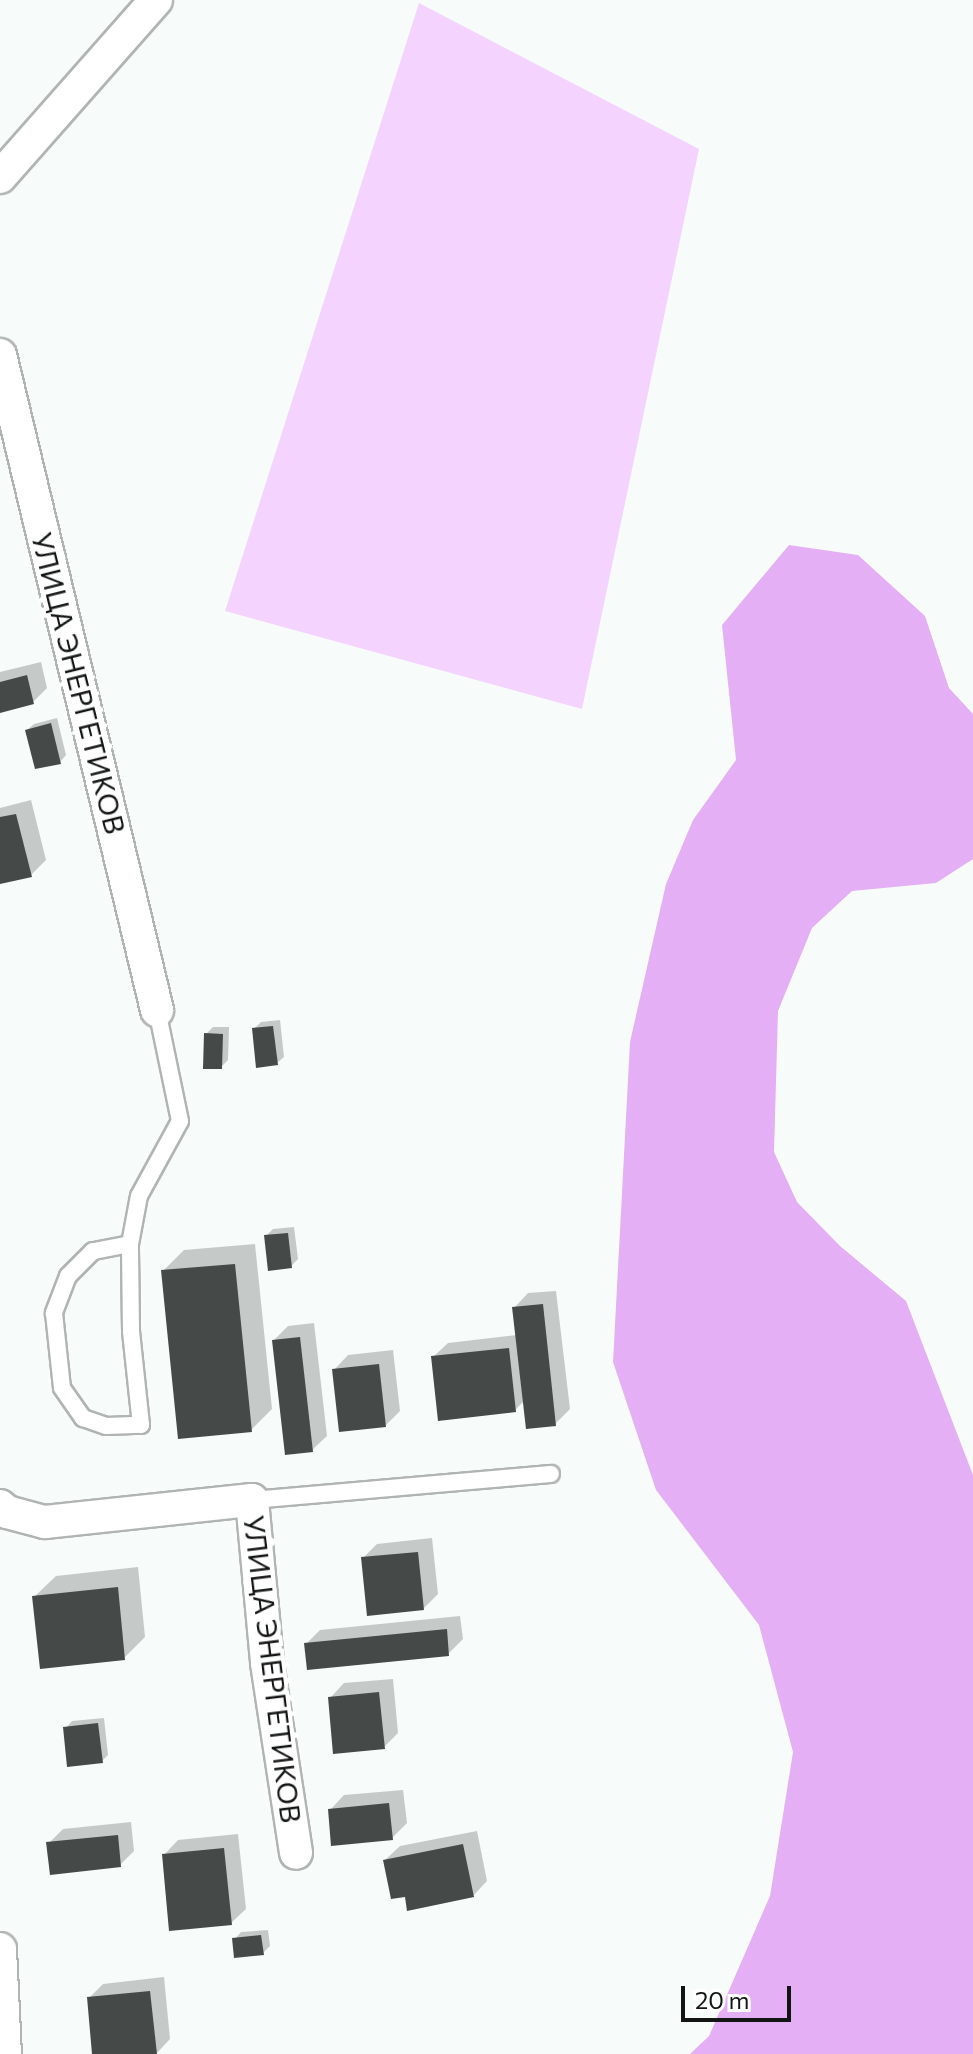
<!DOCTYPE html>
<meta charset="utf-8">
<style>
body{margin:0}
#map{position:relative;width:973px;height:2054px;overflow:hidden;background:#f7fcfb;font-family:Commissioner,sans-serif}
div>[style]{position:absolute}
.green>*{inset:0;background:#f4d3ff}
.water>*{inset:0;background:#e4aff5}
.shadow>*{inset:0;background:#0003}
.building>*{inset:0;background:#454948}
.roads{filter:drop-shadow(2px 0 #b0b4b4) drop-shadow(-2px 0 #b0b4b4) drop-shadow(0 2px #b0b4b4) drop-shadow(0 -2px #b0b4b4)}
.lane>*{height:16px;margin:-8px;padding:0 8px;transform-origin:8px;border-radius:8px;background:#fff}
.street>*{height:32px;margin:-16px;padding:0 16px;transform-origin:16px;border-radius:16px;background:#fff}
span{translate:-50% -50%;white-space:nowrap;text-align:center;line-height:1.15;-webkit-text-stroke:8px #fff;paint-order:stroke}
.street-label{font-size:28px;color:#131515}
.scale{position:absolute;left:681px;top:1986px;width:110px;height:36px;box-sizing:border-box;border:4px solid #131515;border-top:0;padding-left:10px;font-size:24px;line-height:28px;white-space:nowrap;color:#131515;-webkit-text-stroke:6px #fff;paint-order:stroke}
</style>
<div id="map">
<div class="green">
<div style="clip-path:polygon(419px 3px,699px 149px,582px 709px,225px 611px)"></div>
</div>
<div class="water">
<div style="clip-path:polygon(789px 545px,858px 555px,925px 616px,949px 688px,973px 714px,973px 859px,936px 883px,852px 891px,812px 928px,778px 1011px,774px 1152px,797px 1202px,840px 1246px,906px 1301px,973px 1475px,973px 2054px,690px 2054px,709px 2036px,770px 1896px,793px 1752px,759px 1625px,656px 1490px,613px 1362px,630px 1042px,666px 884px,693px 820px,736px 760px,722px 625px)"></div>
</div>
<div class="shadow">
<div style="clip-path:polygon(41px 662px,47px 688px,33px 702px,0 710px,0 672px)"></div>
<div style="clip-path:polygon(57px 718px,66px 755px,60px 762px,27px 730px,34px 724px)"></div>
<div style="clip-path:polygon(31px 800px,46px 860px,31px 875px,0 882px,0 808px)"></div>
<div style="clip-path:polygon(280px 1020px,284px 1057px,277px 1063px,254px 1029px,261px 1022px)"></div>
<div style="clip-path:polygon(213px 1027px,229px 1027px,228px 1060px,221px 1067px,206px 1034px)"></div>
<div style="clip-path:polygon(294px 1227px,298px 1259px,291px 1266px,266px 1236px,273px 1229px)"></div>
<div style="clip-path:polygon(255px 1244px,272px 1409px,251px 1430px,163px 1271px,184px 1250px)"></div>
<div style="clip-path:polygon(556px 1291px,570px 1409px,555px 1424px,524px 1401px,515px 1410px,433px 1357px,448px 1343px,517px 1335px,514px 1308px,528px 1293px)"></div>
<div style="clip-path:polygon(314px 1323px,327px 1436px,312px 1450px,274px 1340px,288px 1326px)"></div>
<div style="clip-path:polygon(393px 1350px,400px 1411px,386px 1425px,334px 1370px,348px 1355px)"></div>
<div style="clip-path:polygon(432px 1538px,438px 1594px,424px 1608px,363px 1558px,377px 1544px)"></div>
<div style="clip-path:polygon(138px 1567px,145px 1637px,124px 1658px,34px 1597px,56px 1576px)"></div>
<div style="clip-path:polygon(460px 1616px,463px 1639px,448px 1654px,306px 1644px,320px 1630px)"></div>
<div style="clip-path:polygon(393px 1679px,398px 1733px,384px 1747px,330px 1698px,344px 1683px)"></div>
<div style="clip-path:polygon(104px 1718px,108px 1755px,102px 1761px,66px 1728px,72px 1721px)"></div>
<div style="clip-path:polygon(403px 1790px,407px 1823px,392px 1838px,330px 1810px,344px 1795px)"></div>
<div style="clip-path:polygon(131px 1822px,134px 1851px,120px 1865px,49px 1843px,63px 1829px)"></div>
<div style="clip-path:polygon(477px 1831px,487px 1881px,473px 1896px,406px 1894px,385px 1860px,400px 1846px)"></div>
<div style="clip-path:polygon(238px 1834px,246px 1909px,231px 1923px,164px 1855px,178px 1840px)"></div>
<div style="clip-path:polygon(268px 1930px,270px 1946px,263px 1953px,235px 1939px,241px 1932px)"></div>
<div style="clip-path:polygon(164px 1977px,170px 2039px,156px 2054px,94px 2054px,89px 1998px,103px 1984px)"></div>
</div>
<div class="building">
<div style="clip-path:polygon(27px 675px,34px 704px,0 713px,0 682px)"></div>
<div style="clip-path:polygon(51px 723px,61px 764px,35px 769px,25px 730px)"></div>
<div style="clip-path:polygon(16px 814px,32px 877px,0 884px,0 817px)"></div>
<div style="clip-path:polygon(273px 1026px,278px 1065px,256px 1068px,252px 1028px)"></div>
<div style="clip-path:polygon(204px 1033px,223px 1034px,222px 1069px,203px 1069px)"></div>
<div style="clip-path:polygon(288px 1233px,292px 1268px,268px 1271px,264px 1235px)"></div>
<div style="clip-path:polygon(235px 1264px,252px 1432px,178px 1439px,161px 1270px)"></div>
<div style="clip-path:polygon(543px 1304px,556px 1426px,526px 1429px,512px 1307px)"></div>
<div style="clip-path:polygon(300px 1337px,313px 1452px,285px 1455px,272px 1340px)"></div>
<div style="clip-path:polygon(509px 1348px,516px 1412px,438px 1421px,431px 1356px)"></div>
<div style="clip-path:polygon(379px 1364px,386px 1427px,339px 1432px,332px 1369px)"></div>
<div style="clip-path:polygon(418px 1552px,424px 1610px,367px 1616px,361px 1557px)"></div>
<div style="clip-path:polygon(118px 1587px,125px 1660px,40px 1669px,32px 1596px)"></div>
<div style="clip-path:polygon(447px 1629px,449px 1656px,307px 1670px,304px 1643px)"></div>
<div style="clip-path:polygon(379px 1692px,385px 1749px,333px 1754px,328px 1697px)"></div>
<div style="clip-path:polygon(98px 1723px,103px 1763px,67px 1767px,63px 1727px)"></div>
<div style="clip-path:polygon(389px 1803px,393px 1840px,331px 1846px,328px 1809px)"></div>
<div style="clip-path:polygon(118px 1835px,121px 1867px,50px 1875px,46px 1842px)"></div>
<div style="clip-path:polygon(463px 1844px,474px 1897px,407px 1911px,405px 1897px,391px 1899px,383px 1860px)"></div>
<div style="clip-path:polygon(224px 1848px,232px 1925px,169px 1931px,162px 1854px)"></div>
<div style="clip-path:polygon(261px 1935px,264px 1955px,234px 1958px,232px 1938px)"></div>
<div style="clip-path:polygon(150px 1991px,157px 2054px,92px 2054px,87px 1997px)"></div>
</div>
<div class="roads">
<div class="lane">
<div style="left:130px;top:1244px;width:38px;rotate:169deg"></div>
<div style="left:93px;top:1251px;width:35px;rotate:135deg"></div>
<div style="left:68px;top:1276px;width:40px;rotate:111deg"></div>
<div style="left:54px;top:1313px;width:75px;rotate:83.9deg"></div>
<div style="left:62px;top:1388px;width:37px;rotate:55deg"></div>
<div style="left:83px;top:1418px;width:24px;rotate:19deg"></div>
<div style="left:106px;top:1426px;width:35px;rotate:-2deg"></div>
<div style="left:141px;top:1425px;width:95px;rotate:-96.1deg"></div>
<div style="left:131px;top:1331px;width:87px;rotate:-90.7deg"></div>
<div style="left:130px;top:1244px;width:49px;rotate:-79.4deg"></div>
<div style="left:139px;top:1196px;width:85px;rotate:-61.3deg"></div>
<div style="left:180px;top:1121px;width:113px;rotate:-101.7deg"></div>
<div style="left:252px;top:1500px;width:300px;rotate:-5deg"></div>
</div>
<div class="street">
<div style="left:0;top:177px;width:236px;rotate:-48.6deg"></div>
<div style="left:0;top:355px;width:674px;rotate:76.52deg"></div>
<div style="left:0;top:1506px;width:9px;rotate:41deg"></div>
<div style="left:7px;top:1512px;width:39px;rotate:15deg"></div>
<div style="left:45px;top:1522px;width:208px;rotate:-6.1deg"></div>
<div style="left:252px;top:1500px;width:164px;rotate:84.7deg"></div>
<div style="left:267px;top:1663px;width:192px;rotate:81.3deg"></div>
<div style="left:0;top:1949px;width:105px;rotate:87.3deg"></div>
</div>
</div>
<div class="street-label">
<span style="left:79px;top:683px;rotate:76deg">УЛИЦА ЭНЕРГЕТИКОВ</span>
<span style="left:273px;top:1669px;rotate:83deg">УЛИЦА ЭНЕРГЕТИКОВ</span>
</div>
<div class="scale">20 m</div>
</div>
